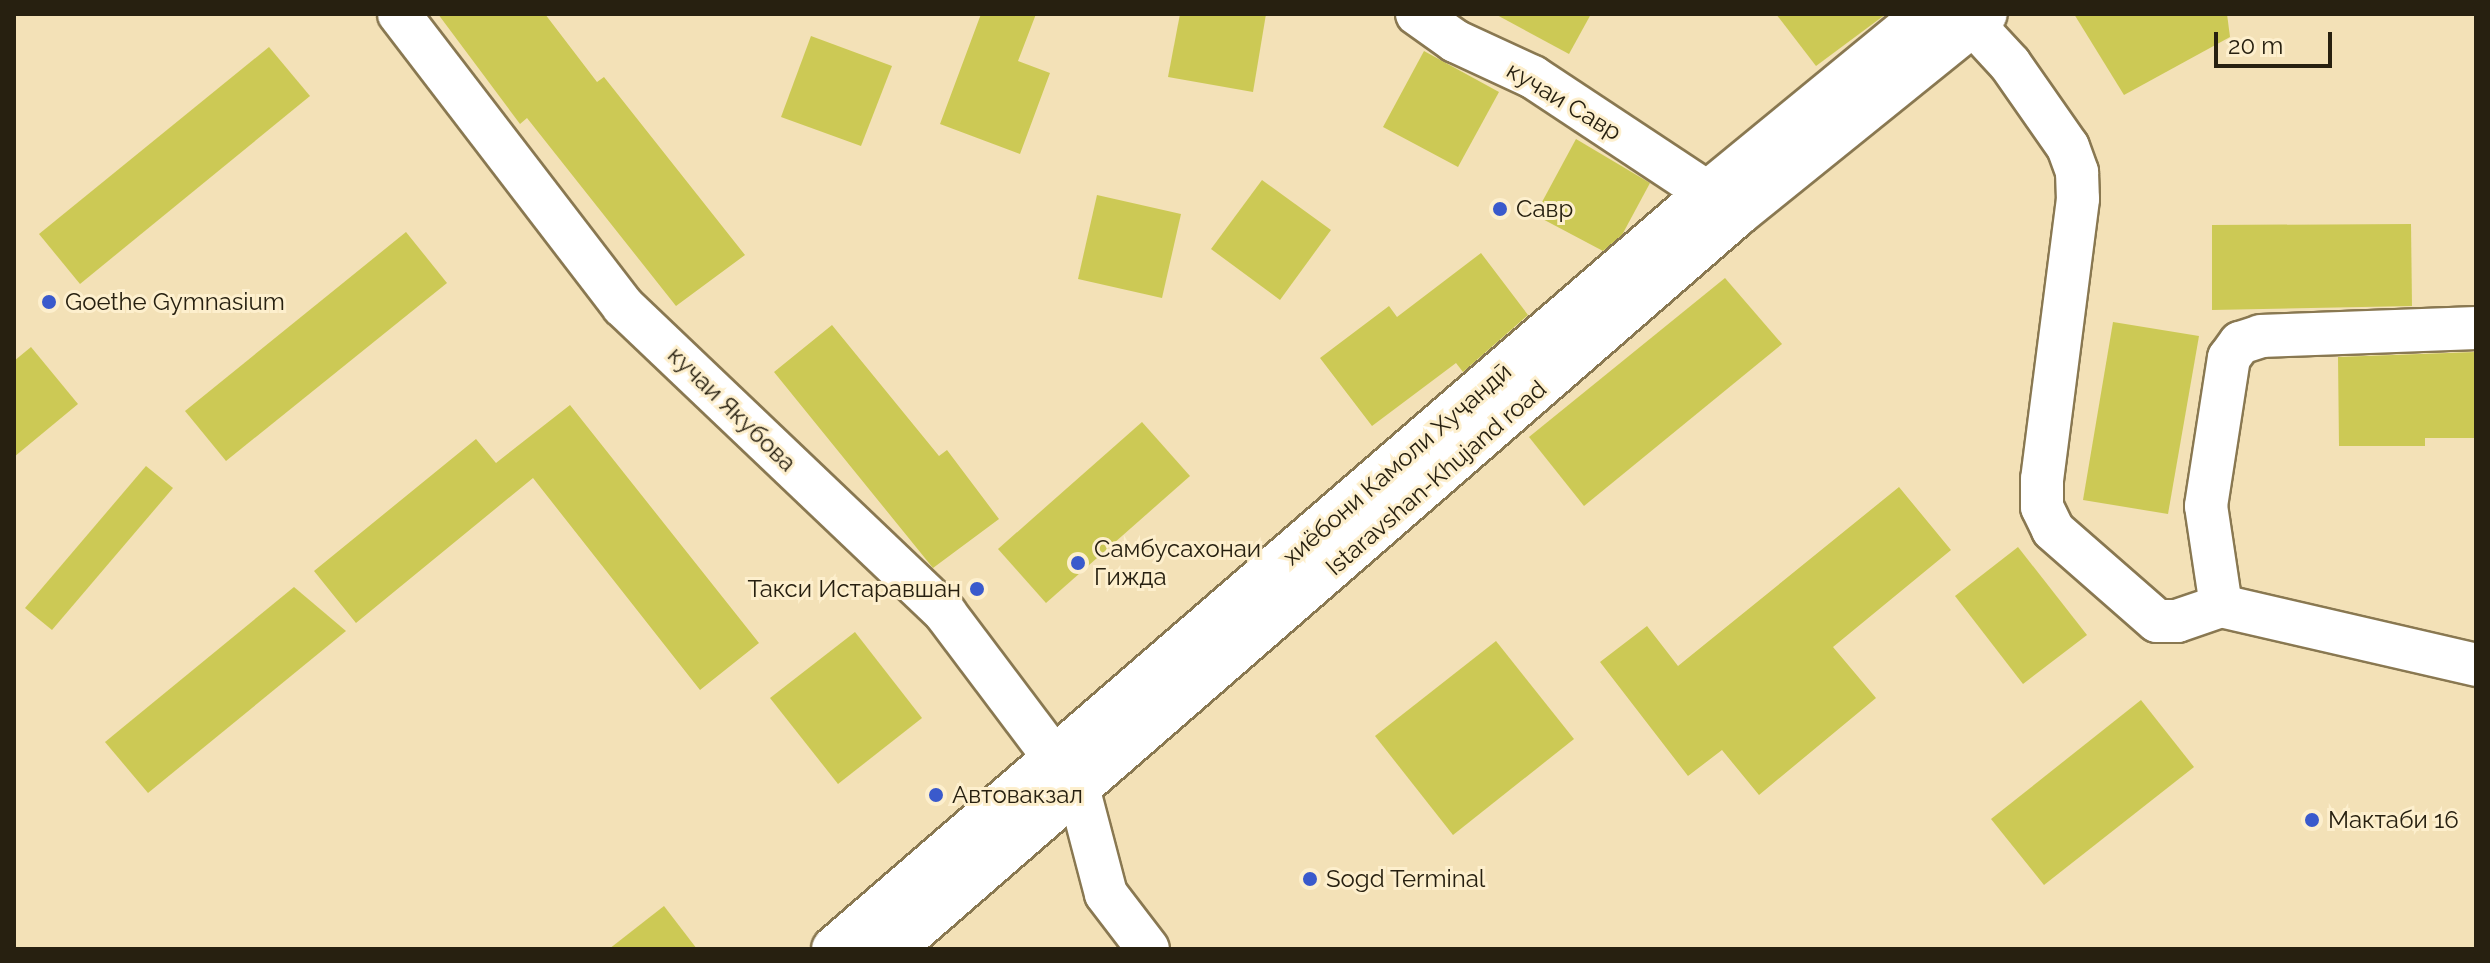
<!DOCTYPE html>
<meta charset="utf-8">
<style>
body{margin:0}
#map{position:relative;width:2490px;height:963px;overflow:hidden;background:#f3e1b7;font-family:Raleway,sans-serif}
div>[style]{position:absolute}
.building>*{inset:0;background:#ccc955}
.roads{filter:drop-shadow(2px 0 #897851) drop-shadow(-2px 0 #897851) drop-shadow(0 2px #897851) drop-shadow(0 -2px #897851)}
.minor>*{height:42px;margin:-21px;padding:0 21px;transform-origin:21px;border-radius:21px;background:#fff}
.major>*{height:44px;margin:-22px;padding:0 22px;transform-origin:22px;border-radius:22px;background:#fff}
.dots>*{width:22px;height:22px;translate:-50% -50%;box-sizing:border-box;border:4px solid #fdefcd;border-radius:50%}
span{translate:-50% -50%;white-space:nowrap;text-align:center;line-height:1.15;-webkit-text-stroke:6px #fdefcd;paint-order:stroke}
.street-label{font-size:24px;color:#272010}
.poi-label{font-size:24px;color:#272010}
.left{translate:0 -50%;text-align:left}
.right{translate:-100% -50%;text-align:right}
.frame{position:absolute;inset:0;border:16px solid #272010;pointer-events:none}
.scale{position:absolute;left:2214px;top:32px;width:118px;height:36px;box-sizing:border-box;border:4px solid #272010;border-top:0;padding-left:10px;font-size:24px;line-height:28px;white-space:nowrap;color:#272010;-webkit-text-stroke:6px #fdefcd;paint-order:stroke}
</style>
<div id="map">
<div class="building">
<div style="clip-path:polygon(438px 14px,545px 14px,597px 82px,604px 77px,745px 255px,676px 306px,527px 118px,520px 124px)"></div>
<div style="clip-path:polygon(981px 14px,1036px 14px,1018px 61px,1050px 73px,1020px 154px,940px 124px)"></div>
<div style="clip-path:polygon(1180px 14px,1266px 14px,1253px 92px,1168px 77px)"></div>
<div style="clip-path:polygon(1495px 14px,1591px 14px,1569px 54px)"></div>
<div style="clip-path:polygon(1776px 14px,1886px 14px,1816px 66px)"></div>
<div style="clip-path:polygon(2074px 14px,2227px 14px,2230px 37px,2124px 95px)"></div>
<div style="clip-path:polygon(811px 36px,892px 66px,861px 146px,781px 117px)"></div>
<div style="clip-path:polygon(269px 47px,310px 96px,80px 284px,39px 234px)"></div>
<div style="clip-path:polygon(1424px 51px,1499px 92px,1458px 167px,1383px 127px)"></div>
<div style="clip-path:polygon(1576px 139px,1650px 183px,1622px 235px,1603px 251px,1535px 215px)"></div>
<div style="clip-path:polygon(1262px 180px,1331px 230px,1280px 300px,1211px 249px)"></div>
<div style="clip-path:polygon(1097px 195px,1181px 214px,1162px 298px,1078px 279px)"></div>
<div style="clip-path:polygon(2411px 224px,2412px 306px,2212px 310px,2212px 225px)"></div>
<div style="clip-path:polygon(406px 232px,447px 283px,226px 461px,185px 411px)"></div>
<div style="clip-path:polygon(1481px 253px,1528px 315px,1463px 372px,1456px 363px,1372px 426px,1320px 358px,1389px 306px,1397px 317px)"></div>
<div style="clip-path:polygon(1725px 278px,1782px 344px,1584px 506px,1529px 437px)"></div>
<div style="clip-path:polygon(2113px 322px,2199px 336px,2168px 514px,2083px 500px)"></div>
<div style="clip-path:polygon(832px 325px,939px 456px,947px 450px,999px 519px,933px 568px,774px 372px)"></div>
<div style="clip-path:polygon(31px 347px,78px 404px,14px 457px,14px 361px)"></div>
<div style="clip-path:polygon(2476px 352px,2476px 438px,2425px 438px,2425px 446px,2339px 446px,2338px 357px)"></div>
<div style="clip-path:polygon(570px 405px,759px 643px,700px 690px,533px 478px,356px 623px,314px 571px,476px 439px,496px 463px)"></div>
<div style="clip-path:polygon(1142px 422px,1190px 476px,1046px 603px,998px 549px)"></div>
<div style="clip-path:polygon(146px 466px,173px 488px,52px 630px,25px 608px)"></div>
<div style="clip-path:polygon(1899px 487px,1951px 550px,1833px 647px,1876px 698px,1759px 795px,1722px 750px,1688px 776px,1600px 662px,1647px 626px,1678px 666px)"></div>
<div style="clip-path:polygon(2018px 547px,2087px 635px,2023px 684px,1955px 596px)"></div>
<div style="clip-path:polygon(294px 587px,346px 631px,148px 793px,105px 742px)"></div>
<div style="clip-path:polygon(855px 632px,922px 718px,838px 784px,770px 698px)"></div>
<div style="clip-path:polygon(1496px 641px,1574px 739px,1453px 835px,1375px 736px)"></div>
<div style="clip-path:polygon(2141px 700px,2194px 767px,2044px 885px,1991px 819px)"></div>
<div style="clip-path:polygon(664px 906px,697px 949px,609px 949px)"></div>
</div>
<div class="roads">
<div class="minor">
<div style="left:399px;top:14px;width:368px;rotate:52.5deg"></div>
<div style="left:623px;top:306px;width:445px;rotate:43.6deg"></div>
<div style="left:945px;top:613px;width:223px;rotate:53deg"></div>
<div style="left:1079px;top:791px;width:106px;rotate:75.3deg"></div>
<div style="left:1106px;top:894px;width:69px;rotate:52.6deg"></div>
<div style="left:1417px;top:14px;width:47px;rotate:35.4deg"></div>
<div style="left:1455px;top:41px;width:86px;rotate:24.8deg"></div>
<div style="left:1533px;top:77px;width:210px;rotate:33.5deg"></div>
<div style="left:1973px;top:24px;width:54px;rotate:47.2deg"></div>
<div style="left:2010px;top:64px;width:101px;rotate:55.1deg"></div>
<div style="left:2068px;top:147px;width:27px;rotate:70deg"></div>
<div style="left:2077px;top:172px;width:27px;rotate:88deg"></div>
<div style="left:2078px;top:199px;width:282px;rotate:97.3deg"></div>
<div style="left:2042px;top:479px;width:28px;rotate:90deg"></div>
<div style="left:2042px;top:507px;width:25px;rotate:64deg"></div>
<div style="left:2053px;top:530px;width:138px;rotate:41.2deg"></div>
<div style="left:2157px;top:621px;width:20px"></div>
<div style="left:2177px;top:621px;width:46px;rotate:-18.8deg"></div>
<div style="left:2221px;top:606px;width:262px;rotate:13deg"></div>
<div style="left:2221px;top:606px;width:101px;rotate:-98.5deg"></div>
<div style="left:2206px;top:506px;width:150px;rotate:-81.2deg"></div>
<div style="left:2229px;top:358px;width:19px;rotate:-54deg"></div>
<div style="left:2240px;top:343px;width:22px;rotate:-18deg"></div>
<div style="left:2261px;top:336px;width:215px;rotate:-2.1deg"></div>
</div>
<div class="major">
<div style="left:834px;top:949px;width:1156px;rotate:-40.86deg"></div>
<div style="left:1708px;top:193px;width:282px;rotate:-39.4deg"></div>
<div style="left:892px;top:949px;width:1121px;rotate:-41.02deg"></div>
<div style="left:1738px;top:213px;width:317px;rotate:-38.9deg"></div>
</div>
</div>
<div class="dots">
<div style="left:1500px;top:209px;background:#3a5acc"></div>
<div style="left:49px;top:302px;background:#3a5acc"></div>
<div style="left:1078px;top:563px;background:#3a5acc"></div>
<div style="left:977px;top:589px;background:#3a5acc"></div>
<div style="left:936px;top:795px;background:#3a5acc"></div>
<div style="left:2312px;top:820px;background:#3a5acc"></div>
<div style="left:1310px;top:879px;background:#3a5acc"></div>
</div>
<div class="street-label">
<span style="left:1564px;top:101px;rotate:31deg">кучаи Савр</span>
<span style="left:732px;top:409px;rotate:44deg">кучаи Якубова</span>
<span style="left:1397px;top:464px;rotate:-41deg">хиёбони Камоли Хуҷандӣ</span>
<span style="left:1436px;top:478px;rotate:-41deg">Istaravshan-Khujand road</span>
</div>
<div class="poi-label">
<span class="left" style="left:1516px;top:209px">Савр</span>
<span class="left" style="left:65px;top:302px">Goethe Gymnasium</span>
<span class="left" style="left:1094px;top:563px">Самбусахонаи<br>Гижда</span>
<span class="right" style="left:961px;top:589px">Такси Истаравшан</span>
<span class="left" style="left:952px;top:795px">Автовакзал</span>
<span class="left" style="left:2328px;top:820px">Мактаби 16</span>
<span class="left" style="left:1326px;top:879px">Sogd Terminal</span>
</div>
<div class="frame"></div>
<div class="scale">20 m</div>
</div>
